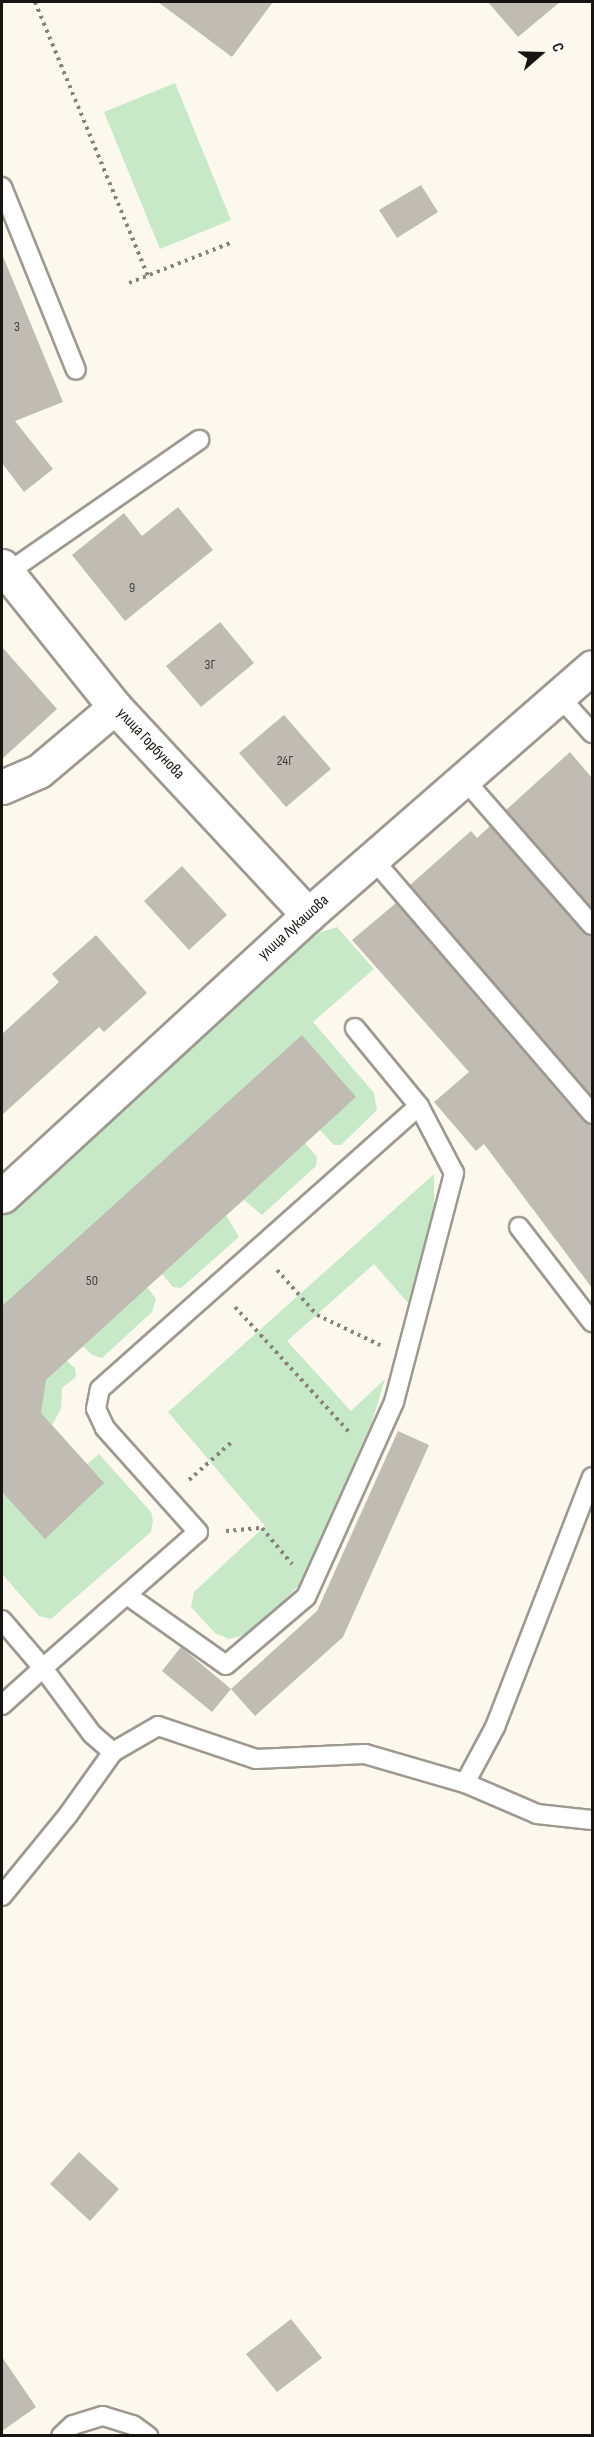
<!DOCTYPE html>
<meta charset="utf-8">
<style>
body{margin:0}
#map{position:relative;width:594px;height:2437px;overflow:hidden;background:#fcf8ee;font-family:"Sofia Sans Condensed",sans-serif}
div>[style]{position:absolute}
.green>*{inset:0;background:#c7e9c7}
.building>*{inset:0;background:#c1bcb3}
.path>*{height:4px;margin-top:-2px;transform-origin:0;background:repeating-linear-gradient(90deg,#85837c 0 3px,transparent 0 7.5px)}
.roads{filter:drop-shadow(2px 0 #9d9990) drop-shadow(-2px 0 #9d9990) drop-shadow(0 2px #9d9990) drop-shadow(0 -2px #9d9990)}
.lane>*{height:18px;margin:-9px;padding:0 9px;transform-origin:9px;border-radius:9px;background:#fff}
.street>*{height:33px;margin:-16.5px;padding:0 16.5px;transform-origin:16.5px;border-radius:16.5px;background:#fff}
.secondary>*{height:33px;margin:-16.5px;padding:0 16.5px;transform-origin:16.5px;border-radius:16.5px;background:#fff}
span{translate:-50% -50%;white-space:nowrap;text-align:center;line-height:1.15;-webkit-text-stroke:5px #fff;paint-order:stroke}
.number-label{font-size:14px;color:#413f3a}
.number-label span{-webkit-text-stroke-width:0}
.street-label{font-size:16px;color:#161512}
.frame{position:absolute;inset:0;border:3px solid #161512;pointer-events:none}
.north{position:absolute;left:510px;top:24px;width:60px;height:60px;-webkit-text-stroke:4px #fff;paint-order:stroke;rotate:70deg;font-size:16px;font-weight:700;line-height:24px;text-align:center;color:#161512}
.north::after{content:'';display:block;margin:auto;width:21px;height:27px;background:#161512;clip-path:polygon(50% 0,100% 100%,50% 72%,0 100%)}
</style>
<div id="map">
<div class="green">
<div style="clip-path:polygon(175px 83px,231px 220px,160px 249px,104px 112px)"></div>
<div style="clip-path:polygon(337px 927px,374px 969px,313px 1022px,374px 1093px,377px 1110px,341px 1145px,334px 1145px,320px 1130px,305px 1143px,317px 1157px,316px 1166px,262px 1215px,244px 1200px,226px 1215px,239px 1237px,181px 1288px,173px 1287px,162px 1274px,147px 1287px,156px 1299px,152px 1312px,102px 1358px,92px 1355px,83px 1346px,67px 1361px,75px 1368px,76px 1377px,62px 1388px,61px 1409px,52px 1425px,87px 1464px,99px 1454px,151px 1512px,153px 1520px,151px 1532px,51px 1619px,39px 1616px,2px 1574px,2px 1214px,315px 934px)"></div>
<div style="clip-path:polygon(434px 1174px,434px 1207px,408px 1303px,374px 1264px,287px 1341px,351px 1411px,385px 1379px,372px 1422px,299px 1585px,252px 1633px,229px 1639px,215px 1633px,191px 1607px,194px 1592px,265px 1526px,168px 1412px)"></div>
</div>
<div class="building">
<div style="clip-path:polygon(158px 2px,273px 2px,232px 57px)"></div>
<div style="clip-path:polygon(488px 2px,560px 2px,518px 37px)"></div>
<div style="clip-path:polygon(421px 185px,438px 212px,397px 238px,379px 210px)"></div>
<div style="clip-path:polygon(2px 254px,63px 402px,15px 421px,53px 469px,24px 492px,2px 463px)"></div>
<div style="clip-path:polygon(178px 507px,213px 550px,125px 621px,72px 555px,124px 513px,142px 536px)"></div>
<div style="clip-path:polygon(220px 622px,254px 663px,201px 707px,166px 666px)"></div>
<div style="clip-path:polygon(2px 647px,57px 709px,2px 759px)"></div>
<div style="clip-path:polygon(284px 715px,331px 769px,286px 807px,239px 753px)"></div>
<div style="clip-path:polygon(570px 752px,592px 778px,592px 909px,506px 810px)"></div>
<div style="clip-path:polygon(490px 826px,584px 932px,592px 936px,592px 1097px,410px 885px,471px 831px,477px 838px)"></div>
<div style="clip-path:polygon(182px 866px,227px 915px,189px 950px,144px 901px)"></div>
<div style="clip-path:polygon(396px 903px,583px 1121px,592px 1125px,592px 1288px,484px 1144px,476px 1151px,434px 1102px,469px 1072px,352px 940px)"></div>
<div style="clip-path:polygon(96px 935px,147px 993px,104px 1032px,99px 1027px,2px 1115px,2px 1034px,59px 982px,52px 974px)"></div>
<div style="clip-path:polygon(302px 1035px,356px 1097px,46px 1380px,41px 1413px,104px 1483px,45px 1539px,2px 1492px,2px 1306px)"></div>
<div style="clip-path:polygon(398px 1431px,429px 1445px,343px 1637px,255px 1716px,231px 1689px,317px 1611px)"></div>
<div style="clip-path:polygon(181px 1647px,231px 1689px,212px 1712px,162px 1671px)"></div>
<div style="clip-path:polygon(79px 2152px,119px 2189px,90px 2221px,50px 2184px)"></div>
<div style="clip-path:polygon(291px 2319px,322px 2358px,277px 2392px,246px 2354px)"></div>
<div style="clip-path:polygon(2px 2357px,36px 2407px,2px 2431px)"></div>
</div>
<div class="path">
<div style="left:35px;top:2px;width:296px;rotate:67.6deg"></div>
<div style="left:129px;top:283px;width:112px;rotate:-21.5deg"></div>
<div style="left:277px;top:1270px;width:60px;rotate:48.4deg"></div>
<div style="left:317px;top:1315px;width:70px;rotate:25.5deg"></div>
<div style="left:235px;top:1307px;width:169px;rotate:47.6deg"></div>
<div style="left:189px;top:1480px;width:59px;rotate:-41.6deg"></div>
<div style="left:226px;top:1531px;width:36px;rotate:-5deg"></div>
<div style="left:262px;top:1528px;width:47px;rotate:50.2deg"></div>
</div>
<div class="roads">
<div class="lane">
<div style="left:2px;top:187px;width:197px;rotate:68deg"></div>
<div style="left:7px;top:573px;width:234px;rotate:-34.7deg"></div>
<div style="left:559px;top:696px;width:50px;rotate:48.3deg"></div>
<div style="left:464px;top:779px;width:194px;rotate:48.8deg"></div>
<div style="left:373px;top:859px;width:336px;rotate:49.3deg"></div>
<div style="left:519px;top:1227px;width:120px;rotate:52.5deg"></div>
<div style="left:127px;top:1595px;width:121px;rotate:35.3deg"></div>
<div style="left:226px;top:1665px;width:105px;rotate:-40.4deg"></div>
<div style="left:306px;top:1597px;width:214px;rotate:-65.7deg"></div>
<div style="left:394px;top:1402px;width:237px;rotate:-75.3deg"></div>
<div style="left:454px;top:1173px;width:76px;rotate:-117.6deg"></div>
<div style="left:2px;top:1620px;width:63px;rotate:49.5deg"></div>
<div style="left:43px;top:1668px;width:206px;rotate:-41.3deg"></div>
<div style="left:198px;top:1532px;width:140px;rotate:-131.8deg"></div>
<div style="left:105px;top:1428px;width:21px;rotate:-115deg"></div>
<div style="left:96px;top:1409px;width:20px;rotate:-79deg"></div>
<div style="left:100px;top:1389px;width:426px;rotate:-41.6deg"></div>
<div style="left:419px;top:1106px;width:101px;rotate:-129.4deg"></div>
<div style="left:2px;top:1705px;width:55px;rotate:-42.1deg"></div>
<div style="left:43px;top:1668px;width:82px;rotate:53.4deg"></div>
<div style="left:92px;top:1734px;width:28px;rotate:41deg"></div>
<div style="left:465px;top:1783px;width:64px;rotate:-61.8deg"></div>
<div style="left:495px;top:1727px;width:268px;rotate:-68.8deg"></div>
<div style="left:2px;top:1896px;width:104px;rotate:-50.8deg"></div>
<div style="left:68px;top:1815px;width:77px;rotate:-54.5deg"></div>
<div style="left:113px;top:1752px;width:52px;rotate:-30deg"></div>
<div style="left:158px;top:1726px;width:103px;rotate:18.6deg"></div>
<div style="left:256px;top:1759px;width:109px;rotate:-2.6deg"></div>
<div style="left:365px;top:1754px;width:104px;rotate:16.2deg"></div>
<div style="left:465px;top:1783px;width:78px;rotate:23.3deg"></div>
<div style="left:537px;top:1814px;width:55px;rotate:6.2deg"></div>
<div style="left:61px;top:2436px;width:16px;rotate:-43deg"></div>
<div style="left:73px;top:2425px;width:31px;rotate:-17deg"></div>
<div style="left:103px;top:2416px;width:31px;rotate:17deg"></div>
<div style="left:133px;top:2425px;width:19px;rotate:36deg"></div>
</div>
<div class="street">
<div style="left:2px;top:787px;width:40px;rotate:-23.4deg"></div>
<div style="left:39px;top:771px;width:99px;rotate:-40.1deg"></div>
<div style="left:308px;top:915px;width:377px;rotate:-41.1deg"></div>
</div>
<div class="secondary">
<div style="left:2px;top:566px;width:181px;rotate:51.3deg"></div>
<div style="left:115px;top:707px;width:284px;rotate:47.1deg"></div>
<div style="left:308px;top:915px;width:415px;rotate:137.4deg"></div>
</div>
</div>
<div class="number-label">
<span style="left:17px;top:327px">3</span>
<span style="left:132px;top:588px">9</span>
<span style="left:210px;top:665px">3Г</span>
<span style="left:285px;top:761px">24Г</span>
<span style="left:92px;top:1281px">50</span>
</div>
<div class="street-label">
<span style="left:150px;top:744px;rotate:47deg">улица Горбунова</span>
<span style="left:294px;top:928px;rotate:-42deg">улица Лукашова</span>
</div>
<div class="frame"></div>
<div class="north">С</div>
</div>
